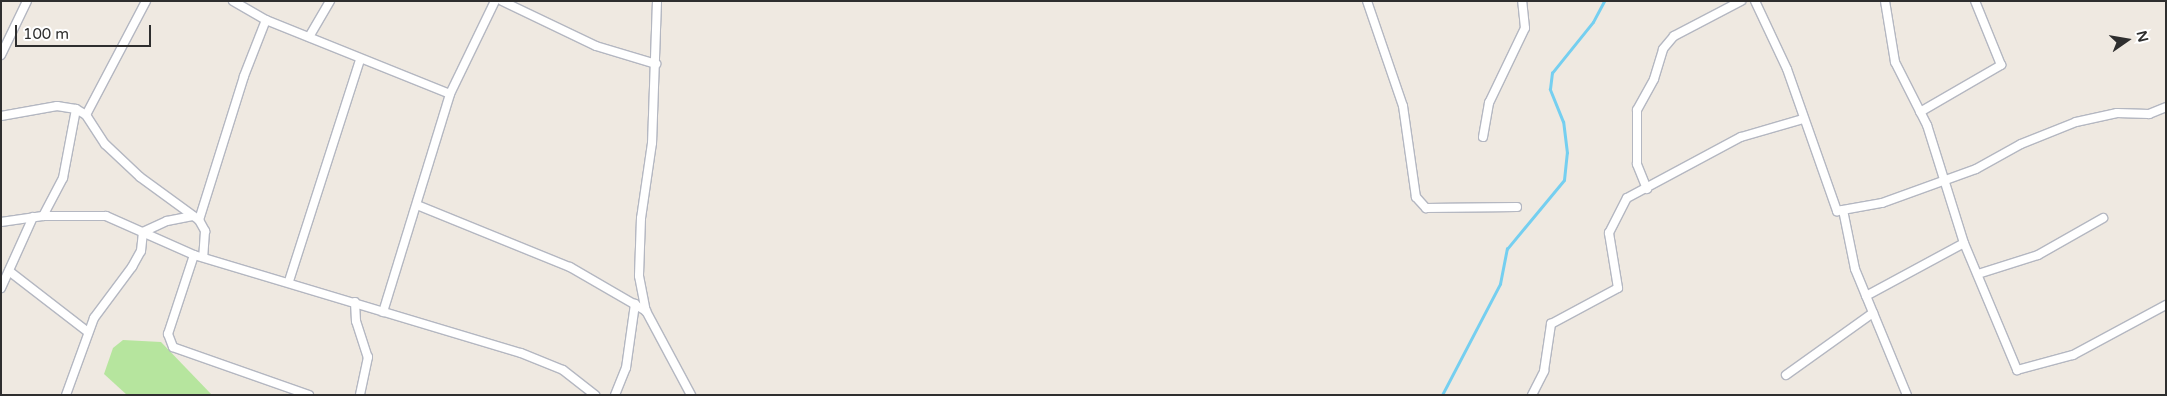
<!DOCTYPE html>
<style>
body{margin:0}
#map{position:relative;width:2167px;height:396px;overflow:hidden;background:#efe9e1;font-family:"Varela Round",sans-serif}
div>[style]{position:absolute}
.green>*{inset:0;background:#b6e59e}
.stream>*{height:2.5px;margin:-1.25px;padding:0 1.25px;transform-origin:1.25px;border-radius:1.25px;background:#75cff0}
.roads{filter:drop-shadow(1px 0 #b4b7c1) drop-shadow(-1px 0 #b4b7c1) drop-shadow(0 1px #b4b7c1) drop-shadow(0 -1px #b4b7c1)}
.minor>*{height:8px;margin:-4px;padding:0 4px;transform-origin:4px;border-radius:4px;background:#fff}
span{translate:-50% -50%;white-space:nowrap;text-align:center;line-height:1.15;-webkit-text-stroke:5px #fff;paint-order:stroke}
.frame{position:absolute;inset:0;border:2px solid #2e2e2e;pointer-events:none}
.north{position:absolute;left:2102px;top:15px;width:50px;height:50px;-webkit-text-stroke:4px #fff;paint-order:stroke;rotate:77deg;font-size:14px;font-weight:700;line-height:20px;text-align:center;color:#2e2e2e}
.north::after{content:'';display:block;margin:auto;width:18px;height:22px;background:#2e2e2e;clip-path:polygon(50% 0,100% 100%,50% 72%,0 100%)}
.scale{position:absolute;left:15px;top:25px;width:136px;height:22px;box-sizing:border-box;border:2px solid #2e2e2e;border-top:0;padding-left:6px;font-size:15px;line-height:18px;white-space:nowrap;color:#2e2e2e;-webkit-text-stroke:4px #fff;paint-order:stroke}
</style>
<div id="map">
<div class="green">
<div style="clip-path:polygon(123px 340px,161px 342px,212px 395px,127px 395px,104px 374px,113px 348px)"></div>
</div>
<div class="stream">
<div style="left:1442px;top:395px;width:125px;rotate:-62.4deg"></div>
<div style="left:1500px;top:284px;width:36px;rotate:-79deg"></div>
<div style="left:1507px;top:249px;width:89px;rotate:-50.4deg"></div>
<div style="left:1564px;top:180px;width:27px;rotate:-84deg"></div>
<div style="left:1567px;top:153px;width:31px;rotate:-97deg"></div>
<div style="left:1563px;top:122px;width:35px;rotate:-112deg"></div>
<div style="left:1550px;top:89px;width:16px;rotate:-83deg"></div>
<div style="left:1552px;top:73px;width:65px;rotate:-51.2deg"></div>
<div style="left:1593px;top:22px;width:24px;rotate:-62deg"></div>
</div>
<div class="roads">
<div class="minor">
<div style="left:233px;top:1px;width:38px;rotate:30deg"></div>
<div style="left:266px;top:20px;width:198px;rotate:21.9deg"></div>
<div style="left:502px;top:1px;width:104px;rotate:25.6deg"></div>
<div style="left:596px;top:46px;width:63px;rotate:16.7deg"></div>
<div style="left:657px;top:1px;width:142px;rotate:92deg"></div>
<div style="left:652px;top:143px;width:76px;rotate:98.3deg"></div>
<div style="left:641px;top:218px;width:58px;rotate:92deg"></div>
<div style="left:639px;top:276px;width:36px;rotate:79deg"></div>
<div style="left:646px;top:311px;width:95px;rotate:61.8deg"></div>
<div style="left:1367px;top:1px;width:111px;rotate:71.1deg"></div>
<div style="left:1403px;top:106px;width:92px;rotate:81.9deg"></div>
<div style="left:1416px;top:197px;width:15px;rotate:48deg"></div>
<div style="left:1426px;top:208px;width:91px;rotate:-0.6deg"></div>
<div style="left:1755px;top:1px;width:75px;rotate:64.8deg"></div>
<div style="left:1787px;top:69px;width:151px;rotate:70.6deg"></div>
<div style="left:1837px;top:211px;width:46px;rotate:-10.1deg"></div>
<div style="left:1882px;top:203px;width:100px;rotate:-19.9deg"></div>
<div style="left:1976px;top:169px;width:51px;rotate:-29.1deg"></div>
<div style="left:2021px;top:144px;width:59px;rotate:-21.8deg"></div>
<div style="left:2076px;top:122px;width:42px;rotate:-12.4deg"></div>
<div style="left:2117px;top:113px;width:32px;rotate:2deg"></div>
<div style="left:2149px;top:114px;width:18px;rotate:-22deg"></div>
<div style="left:1885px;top:1px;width:62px;rotate:80.7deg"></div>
<div style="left:1895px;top:62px;width:71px;rotate:63.1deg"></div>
<div style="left:1927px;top:125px;width:124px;rotate:72.6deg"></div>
<div style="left:1964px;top:243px;width:138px;rotate:67.3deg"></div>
<div style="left:2017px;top:370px;width:58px;rotate:-15deg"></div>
<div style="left:2073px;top:355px;width:106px;rotate:-28.3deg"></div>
<div style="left:309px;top:37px;width:42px;rotate:-59.7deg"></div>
<div style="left:1px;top:55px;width:60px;rotate:-64.3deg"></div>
<div style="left:1920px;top:112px;width:94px;rotate:-30.1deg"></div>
<div style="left:2001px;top:65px;width:69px;rotate:-112.1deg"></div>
<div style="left:86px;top:115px;width:129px;rotate:-62.2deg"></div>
<div style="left:1px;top:116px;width:57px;rotate:-10.1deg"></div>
<div style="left:57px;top:106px;width:19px;rotate:9deg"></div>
<div style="left:76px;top:109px;width:12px;rotate:31deg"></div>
<div style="left:86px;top:115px;width:35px;rotate:57deg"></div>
<div style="left:105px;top:144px;width:48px;rotate:43.3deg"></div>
<div style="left:140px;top:177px;width:73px;rotate:36.1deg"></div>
<div style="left:199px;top:220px;width:13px;rotate:61deg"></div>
<div style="left:205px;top:231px;width:26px;rotate:94deg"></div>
<div style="left:1483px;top:137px;width:35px;rotate:-80deg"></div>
<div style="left:1489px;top:103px;width:83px;rotate:-64.4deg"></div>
<div style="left:1525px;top:28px;width:27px;rotate:-96deg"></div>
<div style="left:1647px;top:189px;width:27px;rotate:-112deg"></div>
<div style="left:1637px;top:164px;width:54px;rotate:-90deg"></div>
<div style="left:1637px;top:110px;width:35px;rotate:-61deg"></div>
<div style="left:1654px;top:79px;width:31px;rotate:-73deg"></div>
<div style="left:1663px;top:49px;width:17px;rotate:-50deg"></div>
<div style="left:1674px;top:36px;width:76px;rotate:-27.6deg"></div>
<div style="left:417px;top:205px;width:165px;rotate:22.1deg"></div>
<div style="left:570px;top:267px;width:88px;rotate:30.1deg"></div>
<div style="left:1843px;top:210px;width:60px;rotate:78.5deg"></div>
<div style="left:1855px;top:269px;width:136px;rotate:67.6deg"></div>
<div style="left:43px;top:216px;width:43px;rotate:-62.2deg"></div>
<div style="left:63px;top:178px;width:70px;rotate:-79.3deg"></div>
<div style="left:199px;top:220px;width:151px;rotate:-72.6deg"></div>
<div style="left:244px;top:76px;width:60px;rotate:-68.6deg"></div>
<div style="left:1px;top:222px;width:42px;rotate:-8.1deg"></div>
<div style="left:43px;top:216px;width:63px"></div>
<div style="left:106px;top:216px;width:96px;rotate:23.9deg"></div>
<div style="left:9px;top:271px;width:100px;rotate:37.7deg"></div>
<div style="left:1978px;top:274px;width:63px;rotate:-17.6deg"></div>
<div style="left:2038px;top:255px;width:75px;rotate:-29.6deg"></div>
<div style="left:289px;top:281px;width:232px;rotate:-72.2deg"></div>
<div style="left:1px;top:288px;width:78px;rotate:-65.7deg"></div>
<div style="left:1866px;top:296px;width:111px;rotate:-28.4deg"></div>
<div style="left:355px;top:302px;width:19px;rotate:87deg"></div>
<div style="left:356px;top:321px;width:38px;rotate:72deg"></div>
<div style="left:368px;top:357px;width:39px;rotate:102deg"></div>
<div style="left:383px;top:312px;width:228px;rotate:-72.9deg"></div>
<div style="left:450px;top:94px;width:103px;rotate:-64.2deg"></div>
<div style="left:1786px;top:375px;width:107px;rotate:-35.5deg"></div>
<div style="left:66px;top:395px;width:82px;rotate:-70deg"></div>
<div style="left:94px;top:318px;width:64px;rotate:-53.3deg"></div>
<div style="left:132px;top:267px;width:18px;rotate:-61deg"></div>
<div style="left:141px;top:251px;width:19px;rotate:-84deg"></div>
<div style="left:143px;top:232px;width:26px;rotate:-25deg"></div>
<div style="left:167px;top:221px;width:26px;rotate:-11deg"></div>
<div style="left:309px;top:395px;width:144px;rotate:-160.6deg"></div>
<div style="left:173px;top:347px;width:14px;rotate:-111deg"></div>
<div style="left:168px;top:334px;width:83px;rotate:-71.8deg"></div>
<div style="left:194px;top:255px;width:341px;rotate:16.7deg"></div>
<div style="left:521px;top:353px;width:45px;rotate:22deg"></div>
<div style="left:563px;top:370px;width:41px;rotate:38deg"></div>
<div style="left:615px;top:395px;width:29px;rotate:-68deg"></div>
<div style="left:626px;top:368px;width:65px;rotate:-82deg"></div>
<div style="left:1532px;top:395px;width:27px;rotate:-63deg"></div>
<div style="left:1544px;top:371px;width:48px;rotate:-81.5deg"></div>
<div style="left:1551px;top:324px;width:76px;rotate:-28.2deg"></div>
<div style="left:1618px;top:288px;width:56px;rotate:-99.3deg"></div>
<div style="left:1609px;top:233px;width:39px;rotate:-63deg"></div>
<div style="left:1627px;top:198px;width:129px;rotate:-28.2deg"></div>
<div style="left:1741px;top:137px;width:65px;rotate:-16.2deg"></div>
</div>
</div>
<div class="frame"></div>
<div class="north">N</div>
<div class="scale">100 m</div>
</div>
